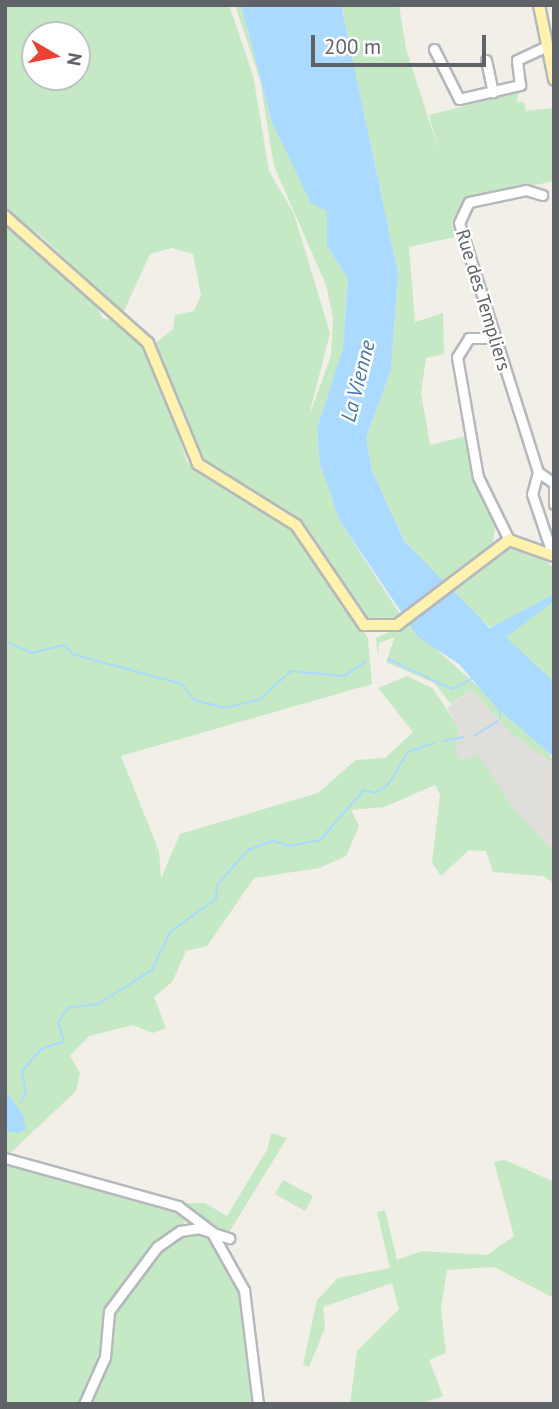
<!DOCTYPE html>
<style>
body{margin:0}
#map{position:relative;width:559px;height:1409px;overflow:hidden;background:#f1efe8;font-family:"PT Sans",sans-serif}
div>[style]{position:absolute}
.industrial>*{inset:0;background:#e0deda}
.green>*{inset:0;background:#c5e8c5}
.water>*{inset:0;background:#aadaff}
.stream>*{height:2px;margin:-1px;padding:0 1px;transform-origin:1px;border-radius:1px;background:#aadaff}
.roads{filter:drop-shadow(2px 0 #b5b8bc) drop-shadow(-2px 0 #b5b8bc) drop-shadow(0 2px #b5b8bc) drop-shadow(0 -2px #b5b8bc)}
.minor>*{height:9px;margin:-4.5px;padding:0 4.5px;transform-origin:4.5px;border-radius:4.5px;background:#fff}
.major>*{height:10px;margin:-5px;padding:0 5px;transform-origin:5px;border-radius:5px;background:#fff2af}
span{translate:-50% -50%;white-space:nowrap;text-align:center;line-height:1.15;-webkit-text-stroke:5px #fff;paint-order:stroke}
.street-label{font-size:19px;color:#5f6368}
.water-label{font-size:21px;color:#4174aa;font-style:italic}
.frame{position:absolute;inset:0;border:7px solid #5f6368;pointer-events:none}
.north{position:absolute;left:21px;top:21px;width:70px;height:70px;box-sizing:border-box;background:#fff;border:2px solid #bfc1c3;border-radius:50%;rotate:100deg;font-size:19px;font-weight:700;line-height:28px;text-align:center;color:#5f6368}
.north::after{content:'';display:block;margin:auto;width:24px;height:32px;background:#ea4335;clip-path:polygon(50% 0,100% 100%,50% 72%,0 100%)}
.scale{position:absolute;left:311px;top:35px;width:175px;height:32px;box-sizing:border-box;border:4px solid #5f6368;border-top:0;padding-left:9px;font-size:21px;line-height:24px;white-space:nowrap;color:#5f6368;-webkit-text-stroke:5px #fff;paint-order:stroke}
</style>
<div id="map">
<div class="industrial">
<div style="clip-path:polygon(471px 690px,513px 735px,554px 764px,554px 852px,512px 806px,479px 755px,461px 760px,454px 753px,459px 727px,447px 708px)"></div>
</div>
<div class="green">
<div style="clip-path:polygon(evenodd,5px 5px,229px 5px,253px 75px,269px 171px,294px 214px,330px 333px,308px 419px,331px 356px,333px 318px,326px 285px,274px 166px,260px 80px,235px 5px,241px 5px,272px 122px,327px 211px,327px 246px,348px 279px,343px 348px,317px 429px,320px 464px,340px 521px,401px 616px,392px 623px,364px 619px,309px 532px,287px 512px,218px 474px,188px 443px,153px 345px,173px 329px,175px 315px,194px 311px,201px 295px,193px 254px,172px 248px,150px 254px,123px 313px,39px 234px,5px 213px,5px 5px,35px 35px,77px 35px,77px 77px,35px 77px,35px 35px)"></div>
<div style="clip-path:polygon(341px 5px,399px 5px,406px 49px,439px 151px,429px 115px,519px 92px,517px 102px,524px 102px,526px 111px,554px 108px,554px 181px,465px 200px,452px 225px,455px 237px,409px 247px,415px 322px,443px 313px,444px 354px,426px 358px,421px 393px,430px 445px,466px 436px,496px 520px,493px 543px,443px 585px,405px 541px,372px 471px,366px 438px,391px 370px,398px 273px)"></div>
<div style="clip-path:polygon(5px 220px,92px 296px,103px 319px,116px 320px,140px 342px,158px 372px,187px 462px,301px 538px,368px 638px,372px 684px,121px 756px,159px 851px,161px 878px,180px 834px,318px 793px,356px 760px,385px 758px,413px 732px,378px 688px,407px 676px,432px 688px,459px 727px,455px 753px,461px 760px,479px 755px,512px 806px,554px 852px,554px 883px,543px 876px,493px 872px,486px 851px,469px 850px,441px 876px,432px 863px,440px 795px,435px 785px,384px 807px,351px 810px,359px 826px,346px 856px,319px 868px,254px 878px,207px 946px,186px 951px,172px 982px,154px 997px,166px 1028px,153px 1033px,133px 1025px,89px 1036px,70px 1056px,80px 1073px,76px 1091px,7px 1156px)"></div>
<div style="clip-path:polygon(511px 543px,539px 554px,554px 569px,554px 682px,449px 591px)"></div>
<div style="clip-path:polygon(408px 624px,547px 748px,554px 764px,513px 735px,471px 690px,451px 704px,434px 683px,386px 662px,395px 637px,379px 643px,378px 656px,376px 638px)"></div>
<div style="clip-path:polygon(271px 1133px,287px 1138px,228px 1234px,180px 1203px,205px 1203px,227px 1216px,268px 1148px)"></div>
<div style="clip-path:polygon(505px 1160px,554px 1182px,554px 1298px,494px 1267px,447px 1270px,441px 1308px,446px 1353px,429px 1360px,443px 1396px,419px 1404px,350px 1404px,357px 1351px,399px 1309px,392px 1283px,323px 1307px,325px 1328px,309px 1367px,303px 1365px,317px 1300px,338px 1278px,390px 1268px,377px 1212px,385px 1210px,397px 1260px,422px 1251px,487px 1255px,514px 1236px,494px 1162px)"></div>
<div style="clip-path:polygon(5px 1162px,180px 1211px,185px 1222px,175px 1237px,209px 1234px,242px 1296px,254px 1404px,87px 1404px,101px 1375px,78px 1404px,5px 1404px)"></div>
<div style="clip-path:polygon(283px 1180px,313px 1196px,305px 1211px,275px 1194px)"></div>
</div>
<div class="water">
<div style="clip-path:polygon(241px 5px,341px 5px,398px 273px,391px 370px,366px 438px,372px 471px,405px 542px,490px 628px,554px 594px,554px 601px,506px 637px,554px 682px,554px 757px,496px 707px,459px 664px,418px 637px,340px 521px,320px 464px,317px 429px,343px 348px,348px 279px,327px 246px,327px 211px,311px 203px,272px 122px)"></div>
<div style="clip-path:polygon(5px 1090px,22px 1113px,26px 1128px,20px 1133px,5px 1131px)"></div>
</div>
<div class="stream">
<div style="left:5px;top:641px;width:30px;rotate:24deg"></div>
<div style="left:32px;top:653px;width:34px;rotate:-14deg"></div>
<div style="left:65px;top:645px;width:11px;rotate:52deg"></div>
<div style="left:72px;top:654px;width:114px;rotate:15.3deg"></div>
<div style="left:182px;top:684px;width:20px;rotate:53deg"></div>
<div style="left:194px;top:700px;width:32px;rotate:14deg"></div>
<div style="left:225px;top:708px;width:36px;rotate:-14deg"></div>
<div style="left:260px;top:699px;width:42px;rotate:-42.1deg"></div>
<div style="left:291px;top:671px;width:53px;rotate:5.4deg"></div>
<div style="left:344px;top:676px;width:27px;rotate:-33deg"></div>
<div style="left:388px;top:659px;width:71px;rotate:25.1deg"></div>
<div style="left:452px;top:689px;width:25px;rotate:-27deg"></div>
<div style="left:500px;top:707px;width:10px;rotate:90deg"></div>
<div style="left:474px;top:736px;width:28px;rotate:-32deg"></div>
<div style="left:443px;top:741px;width:21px;rotate:-11deg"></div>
<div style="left:21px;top:1102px;width:10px;rotate:-61deg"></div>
<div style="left:26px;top:1093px;width:22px;rotate:-100deg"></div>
<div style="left:22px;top:1071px;width:29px;rotate:-49deg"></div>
<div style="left:41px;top:1049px;width:24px;rotate:-19deg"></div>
<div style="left:64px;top:1041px;width:19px;rotate:-108deg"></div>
<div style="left:58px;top:1023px;width:18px;rotate:-56deg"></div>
<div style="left:68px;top:1008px;width:30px;rotate:-8deg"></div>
<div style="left:98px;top:1004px;width:64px;rotate:-32.2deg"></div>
<div style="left:152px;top:970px;width:42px;rotate:-64.7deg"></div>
<div style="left:170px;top:932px;width:57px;rotate:-35.7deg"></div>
<div style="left:216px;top:899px;width:14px;rotate:-86deg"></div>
<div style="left:217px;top:885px;width:47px;rotate:-48.5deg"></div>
<div style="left:248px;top:850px;width:27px;rotate:-20deg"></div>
<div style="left:273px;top:841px;width:17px;rotate:17deg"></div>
<div style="left:289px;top:846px;width:32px;rotate:-11deg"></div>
<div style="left:320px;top:840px;width:67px;rotate:-48.7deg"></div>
<div style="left:364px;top:790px;width:11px;rotate:15deg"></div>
<div style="left:375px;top:793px;width:15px;rotate:-32deg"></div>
<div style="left:388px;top:785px;width:39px;rotate:-59deg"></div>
<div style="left:408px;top:752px;width:28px;rotate:-19deg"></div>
</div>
<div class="roads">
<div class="minor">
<div style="left:434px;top:49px;width:56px;rotate:63.4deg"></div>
<div style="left:459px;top:99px;width:63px;rotate:-12.9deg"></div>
<div style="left:520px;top:85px;width:25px;rotate:-97deg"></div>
<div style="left:517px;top:60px;width:33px;rotate:-25deg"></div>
<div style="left:486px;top:60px;width:33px;rotate:78deg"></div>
<div style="left:491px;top:338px;width:22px;rotate:180deg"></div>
<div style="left:469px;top:338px;width:22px;rotate:122deg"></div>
<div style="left:457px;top:357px;width:122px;rotate:80.1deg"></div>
<div style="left:478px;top:477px;width:70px;rotate:63.8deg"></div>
<div style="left:538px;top:472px;width:261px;rotate:-107.6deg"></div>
<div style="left:459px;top:223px;width:23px;rotate:-65deg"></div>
<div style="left:469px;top:202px;width:58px;rotate:-11.9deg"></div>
<div style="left:526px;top:190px;width:17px;rotate:17deg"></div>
<div style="left:538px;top:472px;width:23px;rotate:105deg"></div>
<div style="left:532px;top:494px;width:65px;rotate:71.3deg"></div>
<div style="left:538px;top:472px;width:19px;rotate:35deg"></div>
<div style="left:554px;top:486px;width:18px;rotate:90deg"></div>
<div style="left:5px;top:1158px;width:180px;rotate:15.5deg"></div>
<div style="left:178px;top:1206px;width:41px;rotate:37.1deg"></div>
<div style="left:211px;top:1231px;width:68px;rotate:60.8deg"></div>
<div style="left:244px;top:1290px;width:115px;rotate:83deg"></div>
<div style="left:84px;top:1404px;width:51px;rotate:-65.9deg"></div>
<div style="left:105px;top:1357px;width:46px;rotate:-85deg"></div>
<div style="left:109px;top:1311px;width:80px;rotate:-53.1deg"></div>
<div style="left:157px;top:1247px;width:28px;rotate:-35deg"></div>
<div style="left:180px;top:1231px;width:18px;rotate:-9deg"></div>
<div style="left:198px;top:1228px;width:33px;rotate:18deg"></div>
</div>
<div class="major">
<div style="left:539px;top:5px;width:76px;rotate:78.5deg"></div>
<div style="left:5px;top:216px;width:191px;rotate:41.6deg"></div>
<div style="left:148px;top:343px;width:131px;rotate:67.5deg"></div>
<div style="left:198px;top:464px;width:115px;rotate:31.9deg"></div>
<div style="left:296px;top:525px;width:121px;rotate:55.8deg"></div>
<div style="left:364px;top:625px;width:33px"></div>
<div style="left:397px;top:625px;width:141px;rotate:-37.2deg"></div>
<div style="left:509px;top:540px;width:48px;rotate:19.6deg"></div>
</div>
</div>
<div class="street-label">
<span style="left:483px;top:300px;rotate:73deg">Rue des Templiers</span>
</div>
<div class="water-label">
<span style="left:358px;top:381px;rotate:-76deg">La Vienne</span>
</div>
<div class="frame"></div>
<div class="north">N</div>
<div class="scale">200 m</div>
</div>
